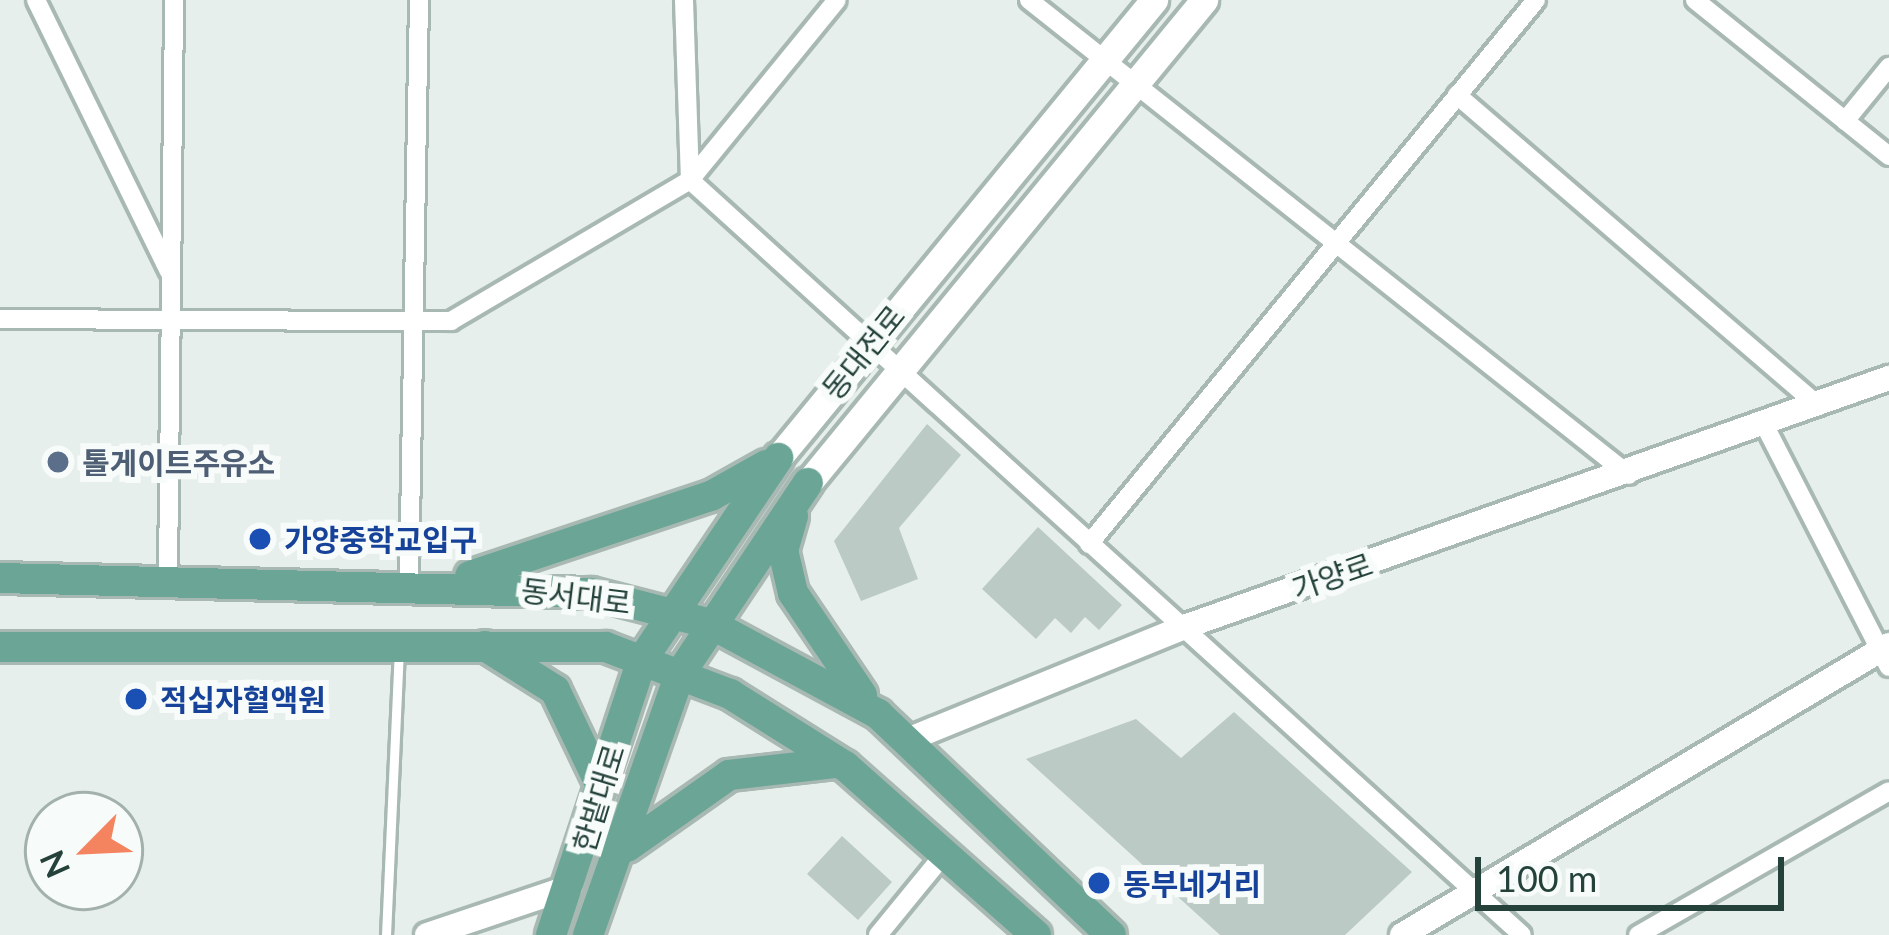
<!DOCTYPE html>
<meta charset="utf-8">
<style>
body{margin:0}
#map{position:relative;width:1889px;height:935px;overflow:hidden;background:#e6efeb;font-family:Lato,"Noto Sans KR",sans-serif}
div>[style]{position:absolute}
.building>*{inset:0;background:#bbcac4}
.roads{filter:drop-shadow(3px 0 #a8b8b2) drop-shadow(-3px 0 #a8b8b2) drop-shadow(0 3px #a8b8b2) drop-shadow(0 -3px #a8b8b2)}
.service>*{height:9px;margin:-4.5px;padding:0 4.5px;transform-origin:4.5px;border-radius:4.5px;background:#fff}
.minor>*{height:18px;margin:-9px;padding:0 9px;transform-origin:9px;border-radius:9px;background:#fff}
.tertiary>*{height:24px;margin:-12px;padding:0 12px;transform-origin:12px;border-radius:12px;background:#fff}
.secondary>*{height:27px;margin:-13.5px;padding:0 13.5px;transform-origin:13.5px;border-radius:13.5px;background:#fff}
.primary>*{height:30px;margin:-15px;padding:0 15px;transform-origin:15px;border-radius:15px;background:#6aa596}
.dots>*{width:33px;height:33px;translate:-50% -50%;box-sizing:border-box;border:6px solid #f7fbf9;border-radius:50%}
span{translate:-50% -50%;white-space:nowrap;text-align:center;line-height:1.15;-webkit-text-stroke:12px #f7fbf9;paint-order:stroke}
.street-label{font-size:30px;color:#24423a}
.service-label{font-size:30px;color:#4e5e75;font-weight:700}
.left{translate:0 -50%;text-align:left}
.transit-label{font-size:30px;color:#164399;font-weight:700}
.north{position:absolute;left:24px;top:791px;width:120px;height:120px;box-sizing:border-box;background:#f7fbf9;border:3px solid #a3b1ad;border-radius:50%;rotate:246deg;font-size:33px;font-weight:700;line-height:48px;text-align:center;color:#24423a}
.north::after{content:'';display:block;margin:auto;width:42px;height:54px;background:#f4845f;clip-path:polygon(50% 0,100% 100%,50% 72%,0 100%)}
.scale{position:absolute;left:1475px;top:857px;width:309px;height:54px;box-sizing:border-box;border:6px solid #24423a;border-top:0;padding-left:15px;font-size:36px;line-height:42px;white-space:nowrap;color:#24423a;-webkit-text-stroke:9px #f7fbf9;paint-order:stroke}
</style>
<div id="map">
<div class="building">
<div style="clip-path:polygon(927px 424px,961px 455px,899px 528px,918px 579px,861px 601px,834px 541px)"></div>
<div style="clip-path:polygon(1038px 527px,1122px 605px,1099px 630px,1085px 617px,1071px 633px,1055px 618px,1036px 639px,982px 589px)"></div>
<div style="clip-path:polygon(1234px 712px,1412px 872px,1345px 935px,1220px 935px,1026px 759px,1136px 719px,1181px 758px)"></div>
<div style="clip-path:polygon(842px 836px,892px 882px,858px 920px,807px 874px)"></div>
</div>
<div class="roads">
<div class="service">
<div style="left:386px;top:935px;width:283px;rotate:-87.4deg"></div>
</div>
<div class="minor">
<div style="left:36px;top:0;width:302px;rotate:63.9deg"></div>
<div style="left:684px;top:0;width:180px;rotate:88.1deg"></div>
<div style="left:690px;top:180px;width:1123px;rotate:42.22deg"></div>
<div style="left:1029px;top:0;width:765px;rotate:38.37deg"></div>
<div style="left:1695px;top:0;width:249px;rotate:38.8deg"></div>
<div style="left:1457px;top:95px;width:477px;rotate:40.7deg"></div>
<div style="left:1845px;top:121px;width:70px;rotate:-50.8deg"></div>
<div style="left:0;top:319px;width:451px;rotate:0.3deg"></div>
<div style="left:451px;top:321px;width:277px;rotate:-30.5deg"></div>
<div style="left:690px;top:180px;width:232px;rotate:-50.8deg"></div>
<div style="left:1765px;top:426px;width:271px;rotate:62.8deg"></div>
<div style="left:1089px;top:544px;width:704px;rotate:-50.59deg"></div>
<div style="left:168px;top:577px;width:577px;rotate:-89.4deg"></div>
<div style="left:409px;top:584px;width:584px;rotate:-89.02deg"></div>
<div style="left:878px;top:935px;width:106px;rotate:-50.7deg"></div>
<div style="left:1638px;top:935px;width:289px;rotate:-29.8deg"></div>
</div>
<div class="tertiary">
<div style="left:905px;top:741px;width:305px;rotate:-22.2deg"></div>
<div style="left:1187px;top:626px;width:745px;rotate:-19.46deg"></div>
<div style="left:427px;top:935px;width:151px;rotate:-18.6deg"></div>
<div style="left:1402px;top:935px;width:567px;rotate:-30.77deg"></div>
</div>
<div class="secondary">
<div style="left:778px;top:458px;width:593px;rotate:-50.62deg"></div>
<div style="left:808px;top:483px;width:625px;rotate:-50.65deg"></div>
</div>
<div class="primary">
<div style="left:793px;top:516px;width:35px;rotate:106deg"></div>
<div style="left:783px;top:550px;width:44px;rotate:76.9deg"></div>
<div style="left:793px;top:593px;width:123px;rotate:55.9deg"></div>
<div style="left:470px;top:576px;width:254px;rotate:-18.4deg"></div>
<div style="left:711px;top:496px;width:63px;rotate:-29.4deg"></div>
<div style="left:0;top:578px;width:591px;rotate:1.45deg"></div>
<div style="left:591px;top:593px;width:124px;rotate:14.5deg"></div>
<div style="left:711px;top:624px;width:190px;rotate:28.3deg"></div>
<div style="left:878px;top:714px;width:321px;rotate:43.5deg"></div>
<div style="left:485px;top:646px;width:83px;rotate:32.2deg"></div>
<div style="left:555px;top:690px;width:106px;rotate:64.4deg"></div>
<div style="left:0;top:647px;width:606px"></div>
<div style="left:606px;top:647px;width:133px;rotate:20.8deg"></div>
<div style="left:730px;top:694px;width:136px;rotate:32.1deg"></div>
<div style="left:845px;top:766px;width:255px;rotate:41.5deg"></div>
<div style="left:627px;top:847px;width:125px;rotate:-35.2deg"></div>
<div style="left:729px;top:775px;width:106px;rotate:-6.5deg"></div>
<div style="left:551px;top:935px;width:290px;rotate:-71.7deg"></div>
<div style="left:642px;top:660px;width:244px;rotate:-56deg"></div>
<div style="left:588px;top:935px;width:277px;rotate:-70.6deg"></div>
<div style="left:680px;top:674px;width:230px;rotate:-56.2deg"></div>
</div>
</div>
<div class="dots">
<div style="left:58px;top:462px;background:#5c6f8a"></div>
<div style="left:260px;top:539px;background:#1a4fb4"></div>
<div style="left:136px;top:699px;background:#1a4fb4"></div>
<div style="left:1099px;top:883px;background:#1a4fb4"></div>
</div>
<div class="street-label">
<span style="left:863px;top:352px;rotate:-51deg">동대전로</span>
<span style="left:1332px;top:576px;rotate:-19deg">가양로</span>
<span style="left:576px;top:596px;rotate:7deg">동서대로</span>
<span style="left:598px;top:798px;rotate:-73deg">한밭대로</span>
</div>
<div class="service-label">
<span class="left" style="left:82px;top:462px">톨게이트주유소</span>
</div>
<div class="transit-label">
<span class="left" style="left:284px;top:539px">가양중학교입구</span>
<span class="left" style="left:160px;top:699px">적십자혈액원</span>
<span class="left" style="left:1123px;top:883px">동부네거리</span>
</div>
<div class="north">N</div>
<div class="scale">100 m</div>
</div>
